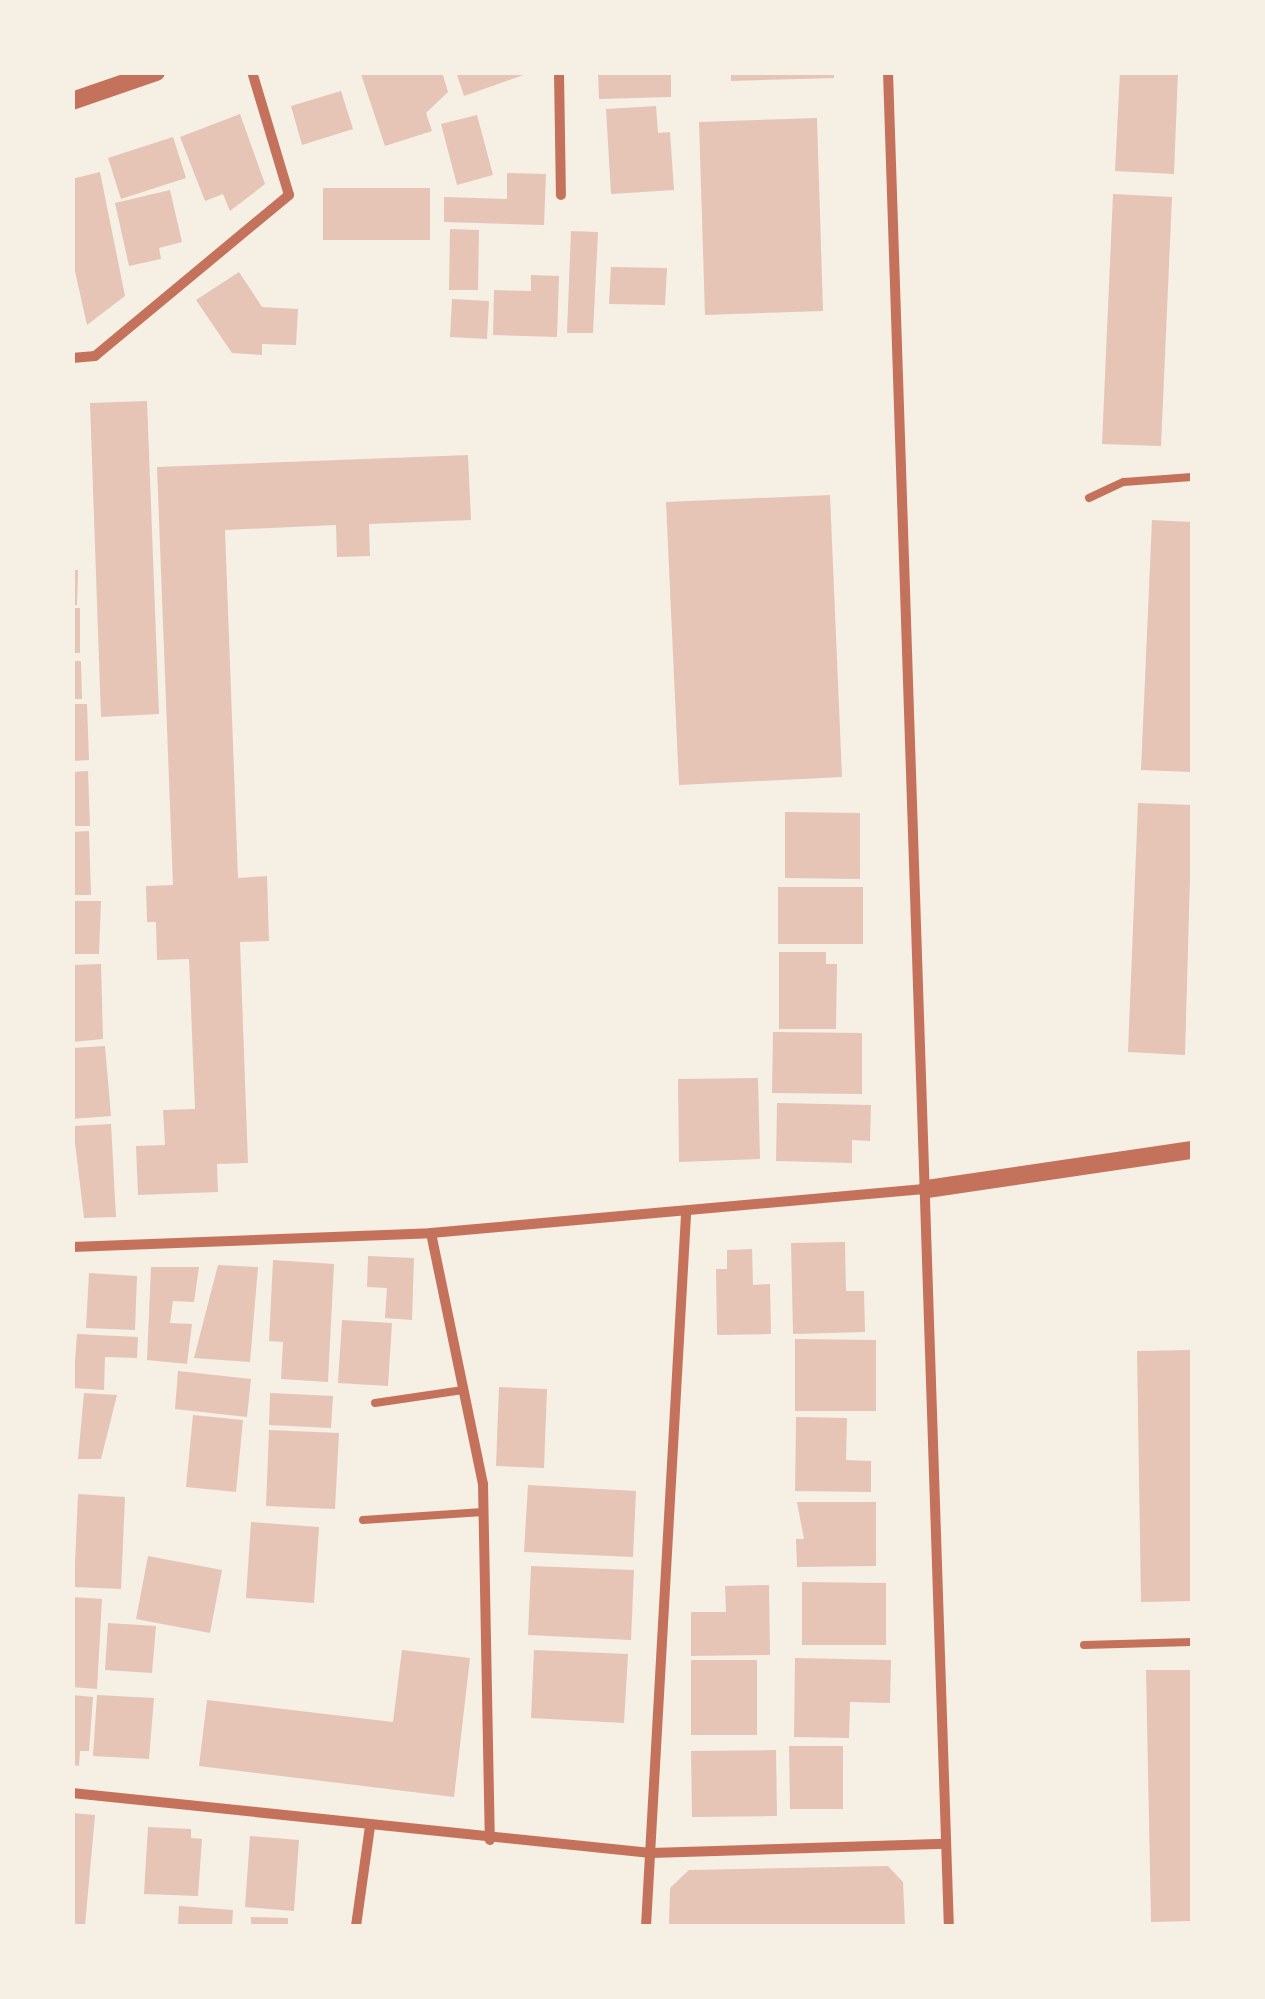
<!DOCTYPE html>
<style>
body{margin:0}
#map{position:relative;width:1265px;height:1999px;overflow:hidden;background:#f6efe4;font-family:Figtree,sans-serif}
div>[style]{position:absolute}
.building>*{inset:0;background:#e6c5b7}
.service>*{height:8px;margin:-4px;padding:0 4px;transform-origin:4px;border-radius:4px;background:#c5725c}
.minor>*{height:10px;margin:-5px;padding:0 5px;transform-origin:5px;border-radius:5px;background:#c5725c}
.tertiary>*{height:18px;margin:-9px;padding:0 9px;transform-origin:9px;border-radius:9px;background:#c5725c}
span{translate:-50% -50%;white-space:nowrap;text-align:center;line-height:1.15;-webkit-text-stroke:9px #f6efe4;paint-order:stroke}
.frame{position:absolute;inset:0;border:75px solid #f6efe4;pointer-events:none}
</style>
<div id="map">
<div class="building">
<div style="clip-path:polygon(442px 72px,448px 92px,426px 113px,432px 131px,385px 146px,361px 74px)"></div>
<div style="clip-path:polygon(456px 72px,529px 72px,529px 73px,464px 96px)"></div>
<div style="clip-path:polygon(598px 72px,671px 72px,671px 97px,599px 99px)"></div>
<div style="clip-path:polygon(731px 72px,834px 72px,834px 78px,731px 81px)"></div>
<div style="clip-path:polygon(1120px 72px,1178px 72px,1174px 174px,1115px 171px)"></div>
<div style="clip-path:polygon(341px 91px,353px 129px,302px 145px,291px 106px)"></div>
<div style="clip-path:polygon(656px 106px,658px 133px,670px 132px,674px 190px,611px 194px,606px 109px)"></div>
<div style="clip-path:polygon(240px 114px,265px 184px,230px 211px,223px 194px,205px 201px,180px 137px)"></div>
<div style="clip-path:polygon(477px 115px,493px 175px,457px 185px,441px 124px)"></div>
<div style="clip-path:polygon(817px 118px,823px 311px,705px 315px,699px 122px)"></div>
<div style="clip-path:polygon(173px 137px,186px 178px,121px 199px,108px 158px)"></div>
<div style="clip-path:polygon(100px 172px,125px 296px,87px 325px,72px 258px,72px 179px)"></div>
<div style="clip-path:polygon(507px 173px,546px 174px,544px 225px,444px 222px,444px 197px,507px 199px)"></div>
<div style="clip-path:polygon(323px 188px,430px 188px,430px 240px,323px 240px)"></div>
<div style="clip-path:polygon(170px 190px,182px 242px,159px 248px,161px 259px,129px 266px,115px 203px)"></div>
<div style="clip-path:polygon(1113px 194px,1172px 197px,1161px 446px,1102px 444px)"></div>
<div style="clip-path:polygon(450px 229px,479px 230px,478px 290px,449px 290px)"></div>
<div style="clip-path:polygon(571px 231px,598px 232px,593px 333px,567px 333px)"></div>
<div style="clip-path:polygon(611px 267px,667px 268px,665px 305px,609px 304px)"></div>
<div style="clip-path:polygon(239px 272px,262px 307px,298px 309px,296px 345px,262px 344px,262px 355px,232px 353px,196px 300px)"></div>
<div style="clip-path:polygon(531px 275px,559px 276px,557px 337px,493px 335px,494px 290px,531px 291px)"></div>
<div style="clip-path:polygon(452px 299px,489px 301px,487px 339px,450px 337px)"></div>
<div style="clip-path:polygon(147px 401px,159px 714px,101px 717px,90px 403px)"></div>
<div style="clip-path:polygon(468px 455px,471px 520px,369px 524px,370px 556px,337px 557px,336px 525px,225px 530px,238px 878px,267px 876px,269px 941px,240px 942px,248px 1163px,217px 1164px,218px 1192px,138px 1195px,136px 1146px,165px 1145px,163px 1110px,195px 1109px,189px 959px,157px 960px,156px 922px,147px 922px,146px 886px,173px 885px,157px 467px)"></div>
<div style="clip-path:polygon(830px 495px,842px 777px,679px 785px,666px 502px)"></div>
<div style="clip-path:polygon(1152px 520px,1192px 522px,1192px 772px,1141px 770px)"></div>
<div style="clip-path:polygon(72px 570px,78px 570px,77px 605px,72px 605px)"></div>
<div style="clip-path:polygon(72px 608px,80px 608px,80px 653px,72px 653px)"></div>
<div style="clip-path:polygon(72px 661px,81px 661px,82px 699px,72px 699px)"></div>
<div style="clip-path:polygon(72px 704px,87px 704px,89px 760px,72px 761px)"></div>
<div style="clip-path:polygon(88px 771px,90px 826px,72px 826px,72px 772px)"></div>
<div style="clip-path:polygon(1138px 803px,1192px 805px,1185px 1055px,1128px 1052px)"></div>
<div style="clip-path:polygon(785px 812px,860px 813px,860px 879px,785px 878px)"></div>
<div style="clip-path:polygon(89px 831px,91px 895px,72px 895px,72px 832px)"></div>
<div style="clip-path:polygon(778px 887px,863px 887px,863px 944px,778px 944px)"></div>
<div style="clip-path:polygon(75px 901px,101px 901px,99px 954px,72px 954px)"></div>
<div style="clip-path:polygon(779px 952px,826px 952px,826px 964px,837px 964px,836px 1029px,779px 1029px)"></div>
<div style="clip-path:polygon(101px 964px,103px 1039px,72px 1042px,72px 965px)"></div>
<div style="clip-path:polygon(773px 1032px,862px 1033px,862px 1094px,772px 1093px)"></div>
<div style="clip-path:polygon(105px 1046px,111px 1116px,72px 1119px,72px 1048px)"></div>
<div style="clip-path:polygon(758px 1078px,760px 1159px,679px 1162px,678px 1079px)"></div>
<div style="clip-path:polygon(777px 1103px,871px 1105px,870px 1141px,852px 1140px,852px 1163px,776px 1161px)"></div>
<div style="clip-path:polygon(111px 1124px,116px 1217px,84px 1218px,73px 1126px)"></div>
<div style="clip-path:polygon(845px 1242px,846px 1291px,864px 1291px,865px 1332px,793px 1334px,791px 1243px)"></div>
<div style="clip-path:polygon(752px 1249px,753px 1285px,770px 1284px,771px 1334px,717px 1335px,716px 1269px,727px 1269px,727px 1250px)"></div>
<div style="clip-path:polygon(368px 1256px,414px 1258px,412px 1320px,385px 1318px,387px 1288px,367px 1287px)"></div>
<div style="clip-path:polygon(273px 1260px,334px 1264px,328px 1382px,281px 1379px,283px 1342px,269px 1341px)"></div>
<div style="clip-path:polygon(218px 1265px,258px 1267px,250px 1362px,194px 1358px)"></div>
<div style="clip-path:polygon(151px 1267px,199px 1267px,194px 1302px,173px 1301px,170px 1323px,192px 1324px,187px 1364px,147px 1360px)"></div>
<div style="clip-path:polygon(89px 1273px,137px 1276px,135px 1330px,86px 1328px)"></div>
<div style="clip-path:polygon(342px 1320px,392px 1323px,388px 1386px,338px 1383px)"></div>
<div style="clip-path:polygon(77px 1334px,138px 1337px,137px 1358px,105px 1357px,104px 1390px,73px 1388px)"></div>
<div style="clip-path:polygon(795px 1339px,876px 1340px,876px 1411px,795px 1411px)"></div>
<div style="clip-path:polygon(1192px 1350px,1192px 1601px,1141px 1602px,1137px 1351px)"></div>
<div style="clip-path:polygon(178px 1371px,251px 1379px,247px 1417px,175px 1409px)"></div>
<div style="clip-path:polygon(499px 1387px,547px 1389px,544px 1468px,496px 1466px)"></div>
<div style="clip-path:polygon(84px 1393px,117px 1395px,101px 1459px,78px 1459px)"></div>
<div style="clip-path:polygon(270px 1393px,333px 1396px,331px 1428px,269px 1425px)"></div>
<div style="clip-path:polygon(193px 1415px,243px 1420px,236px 1492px,186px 1487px)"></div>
<div style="clip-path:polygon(796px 1417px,847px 1418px,846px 1460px,871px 1461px,871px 1492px,795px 1491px)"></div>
<div style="clip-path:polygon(269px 1430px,339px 1433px,335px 1509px,266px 1506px)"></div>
<div style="clip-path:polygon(528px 1485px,636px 1491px,633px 1557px,524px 1552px)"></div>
<div style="clip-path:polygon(78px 1494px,125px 1497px,121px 1589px,74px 1587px)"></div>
<div style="clip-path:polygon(797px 1502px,876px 1502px,876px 1566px,797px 1567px,796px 1539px,804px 1539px)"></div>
<div style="clip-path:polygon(251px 1522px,319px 1527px,314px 1603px,246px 1598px)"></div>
<div style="clip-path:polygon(148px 1556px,222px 1570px,210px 1633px,136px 1619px)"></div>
<div style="clip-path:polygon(531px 1566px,634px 1570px,631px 1640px,528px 1635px)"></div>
<div style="clip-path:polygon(802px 1582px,886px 1583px,886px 1645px,802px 1645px)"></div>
<div style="clip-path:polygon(769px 1585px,770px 1655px,691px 1656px,691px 1612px,726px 1612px,725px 1586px)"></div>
<div style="clip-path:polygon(72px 1597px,102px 1599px,97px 1689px,72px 1687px)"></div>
<div style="clip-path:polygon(108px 1623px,156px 1626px,152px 1673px,105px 1670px)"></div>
<div style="clip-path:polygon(402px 1650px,470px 1658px,454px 1797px,199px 1766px,207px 1700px,393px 1722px)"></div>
<div style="clip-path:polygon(534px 1650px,628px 1654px,624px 1723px,531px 1718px)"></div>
<div style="clip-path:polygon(795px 1658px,891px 1660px,890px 1703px,850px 1702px,849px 1738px,794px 1737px)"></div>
<div style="clip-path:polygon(691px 1660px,757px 1660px,757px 1735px,691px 1735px)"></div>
<div style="clip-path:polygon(1146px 1670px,1192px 1670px,1192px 1921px,1151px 1922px)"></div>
<div style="clip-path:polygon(72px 1695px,93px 1697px,89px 1751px,80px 1751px,79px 1766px,72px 1765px)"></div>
<div style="clip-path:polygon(97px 1695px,154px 1698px,149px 1759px,93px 1756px)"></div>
<div style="clip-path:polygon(789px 1746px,843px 1746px,843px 1809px,790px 1809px)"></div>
<div style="clip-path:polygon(776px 1750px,777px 1816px,692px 1817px,691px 1751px)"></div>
<div style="clip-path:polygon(72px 1813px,95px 1815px,85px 1926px,72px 1926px)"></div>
<div style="clip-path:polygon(148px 1827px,191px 1829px,191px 1838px,202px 1839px,198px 1896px,144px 1894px)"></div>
<div style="clip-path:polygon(250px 1836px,299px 1840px,294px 1911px,245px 1907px)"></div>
<div style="clip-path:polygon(888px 1866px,903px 1882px,905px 1926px,669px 1926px,670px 1888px,689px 1870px)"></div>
<div style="clip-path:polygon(179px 1906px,233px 1910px,232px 1926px,178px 1926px)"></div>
<div style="clip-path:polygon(251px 1917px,288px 1918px,288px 1926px,251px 1926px)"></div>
</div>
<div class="service">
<div style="left:1089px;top:498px;width:38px;rotate:-25deg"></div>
<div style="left:1124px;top:482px;width:68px;rotate:-4.2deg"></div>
<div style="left:375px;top:1403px;width:89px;rotate:-8.4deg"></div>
<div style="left:363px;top:1520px;width:120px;rotate:-3.8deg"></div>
<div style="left:1084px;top:1645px;width:108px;rotate:-1.6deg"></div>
</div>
<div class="minor">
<div style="left:559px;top:72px;width:123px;rotate:89.1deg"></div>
<div style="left:888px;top:72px;width:1855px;rotate:88.12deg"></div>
<div style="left:72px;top:358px;width:23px;rotate:-5deg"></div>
<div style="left:95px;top:356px;width:252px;rotate:-39.7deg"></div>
<div style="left:289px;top:195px;width:128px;rotate:-106.7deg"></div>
<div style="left:431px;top:1233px;width:256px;rotate:78.3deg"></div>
<div style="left:483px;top:1484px;width:356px;rotate:88.9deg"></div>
<div style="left:72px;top:1247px;width:359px;rotate:-2.2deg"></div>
<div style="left:431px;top:1233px;width:498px;rotate:-5.1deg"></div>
<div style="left:72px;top:1793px;width:582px;rotate:5.92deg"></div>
<div style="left:651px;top:1853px;width:294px;rotate:-1.8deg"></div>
<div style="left:356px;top:1926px;width:100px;rotate:-82deg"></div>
<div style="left:646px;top:1926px;width:712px;rotate:-86.78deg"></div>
</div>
<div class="tertiary">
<div style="left:72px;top:101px;width:89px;rotate:-19deg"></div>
<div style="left:927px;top:1189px;width:268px;rotate:-8.4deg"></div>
</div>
<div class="frame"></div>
</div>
